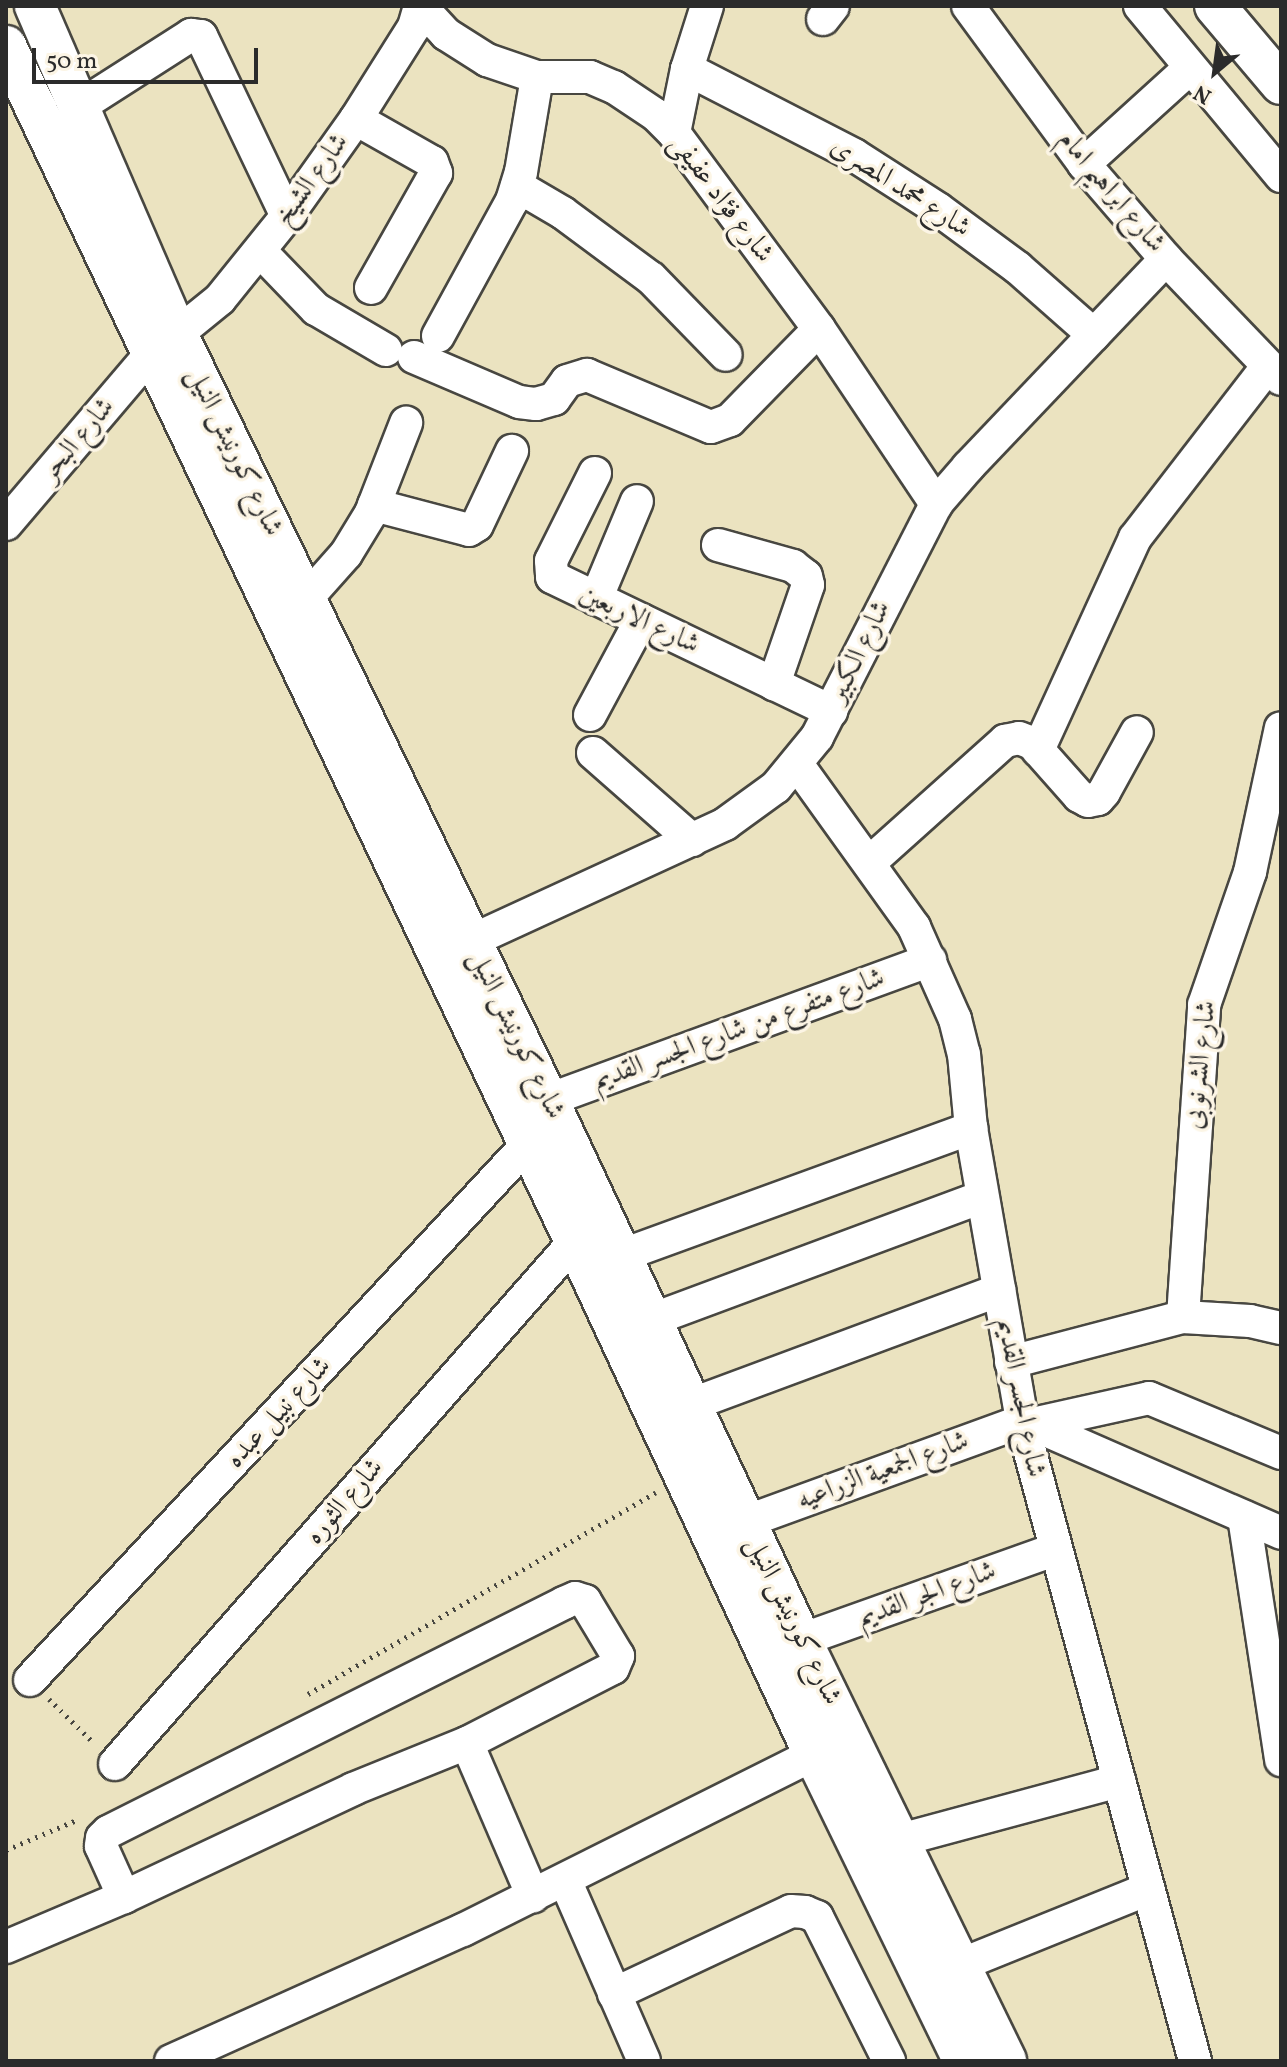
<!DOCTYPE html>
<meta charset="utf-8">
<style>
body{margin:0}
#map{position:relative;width:1287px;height:2067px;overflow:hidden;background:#ebe3c0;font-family:Vollkorn,Amiri,serif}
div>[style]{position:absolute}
.path>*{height:5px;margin-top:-2.5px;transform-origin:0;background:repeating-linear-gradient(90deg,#484741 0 2px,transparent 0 8px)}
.roads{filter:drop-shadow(2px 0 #484741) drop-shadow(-2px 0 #484741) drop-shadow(0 2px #484741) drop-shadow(0 -2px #484741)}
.minor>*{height:32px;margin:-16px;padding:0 16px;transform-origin:16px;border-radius:16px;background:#fff}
.major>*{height:40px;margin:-20px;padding:0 20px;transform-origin:20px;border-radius:20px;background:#fff}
span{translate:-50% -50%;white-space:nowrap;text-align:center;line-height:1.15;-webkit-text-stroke:7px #fcf5e5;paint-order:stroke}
.street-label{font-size:28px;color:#2b2b2b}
.frame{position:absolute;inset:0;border:8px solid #2b2b2b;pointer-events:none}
.north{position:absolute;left:1175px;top:32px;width:80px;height:80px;-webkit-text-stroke:6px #fcf5e5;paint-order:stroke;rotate:209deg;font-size:22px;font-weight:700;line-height:32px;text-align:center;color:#2b2b2b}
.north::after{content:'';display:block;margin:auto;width:28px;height:36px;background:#2b2b2b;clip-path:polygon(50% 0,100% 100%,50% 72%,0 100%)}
.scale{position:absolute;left:32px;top:48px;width:226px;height:36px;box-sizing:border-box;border:4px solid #2b2b2b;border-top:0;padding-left:10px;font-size:24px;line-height:28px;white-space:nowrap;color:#2b2b2b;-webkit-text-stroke:6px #fcf5e5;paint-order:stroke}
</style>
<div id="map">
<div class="path">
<div style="left:308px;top:1694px;width:402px;rotate:-30.1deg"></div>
<div style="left:49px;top:1699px;width:63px;rotate:44.4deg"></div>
<div style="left:6px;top:1850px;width:79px;rotate:-23deg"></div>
</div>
<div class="roads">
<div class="minor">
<div style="left:968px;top:6px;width:196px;rotate:53.7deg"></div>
<div style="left:1084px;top:164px;width:125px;rotate:49.2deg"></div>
<div style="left:1166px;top:259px;width:166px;rotate:46.2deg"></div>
<div style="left:1140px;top:6px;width:221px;rotate:50.3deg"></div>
<div style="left:421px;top:7px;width:37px;rotate:47deg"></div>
<div style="left:446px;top:34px;width:49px;rotate:32.4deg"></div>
<div style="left:487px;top:60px;width:53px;rotate:18.8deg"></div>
<div style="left:537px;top:77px;width:53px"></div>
<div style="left:590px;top:77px;width:26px;rotate:23deg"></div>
<div style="left:614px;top:87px;width:50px;rotate:33.7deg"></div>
<div style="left:656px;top:115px;width:25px;rotate:45deg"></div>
<div style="left:674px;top:133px;width:244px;rotate:53.5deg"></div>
<div style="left:819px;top:329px;width:211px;rotate:56.2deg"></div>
<div style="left:823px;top:19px;width:16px;rotate:-52deg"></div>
<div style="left:687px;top:69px;width:188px;rotate:27.2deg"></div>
<div style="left:854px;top:155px;width:100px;rotate:32.7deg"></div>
<div style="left:938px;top:209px;width:99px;rotate:36.4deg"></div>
<div style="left:1018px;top:268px;width:101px;rotate:41.4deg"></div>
<div style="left:80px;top:106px;width:132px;rotate:-32.6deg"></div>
<div style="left:191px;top:35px;width:10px;rotate:6deg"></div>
<div style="left:201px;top:36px;width:199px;rotate:64.5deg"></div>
<div style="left:356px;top:119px;width:87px;rotate:29.5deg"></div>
<div style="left:432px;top:162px;width:12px;rotate:70deg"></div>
<div style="left:436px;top:173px;width:132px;rotate:119.5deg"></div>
<div style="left:674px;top:133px;width:65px;rotate:-78.5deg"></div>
<div style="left:687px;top:69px;width:66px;rotate:-72.4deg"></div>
<div style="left:1084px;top:164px;width:143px;rotate:-42.2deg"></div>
<div style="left:517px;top:186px;width:53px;rotate:30.4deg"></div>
<div style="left:563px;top:213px;width:109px;rotate:36.5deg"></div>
<div style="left:651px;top:278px;width:107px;rotate:45.8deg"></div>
<div style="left:260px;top:251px;width:81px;rotate:46deg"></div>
<div style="left:316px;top:309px;width:81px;rotate:30.4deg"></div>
<div style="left:177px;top:334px;width:55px;rotate:-39.1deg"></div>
<div style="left:220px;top:299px;width:107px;rotate:-51.1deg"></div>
<div style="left:287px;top:216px;width:119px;rotate:-54.6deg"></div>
<div style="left:356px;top:119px;width:109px;rotate:-57.8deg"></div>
<div style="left:414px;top:27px;width:22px;rotate:-74deg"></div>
<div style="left:438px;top:336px;width:154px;rotate:-61.3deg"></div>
<div style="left:512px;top:201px;width:30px;rotate:-73deg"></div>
<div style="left:521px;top:172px;width:96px;rotate:-80.4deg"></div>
<div style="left:414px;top:357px;width:114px;rotate:23.2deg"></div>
<div style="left:519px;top:402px;width:17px;rotate:7deg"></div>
<div style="left:536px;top:404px;width:19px;rotate:-16deg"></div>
<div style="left:554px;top:399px;width:22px;rotate:-54deg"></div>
<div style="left:567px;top:381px;width:21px;rotate:-17deg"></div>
<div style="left:587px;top:375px;width:134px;rotate:22.8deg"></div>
<div style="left:711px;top:427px;width:20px;rotate:-20deg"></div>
<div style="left:730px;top:420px;width:127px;rotate:-45.6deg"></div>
<div style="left:595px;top:473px;width:98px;rotate:116.6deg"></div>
<div style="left:551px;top:561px;width:16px;rotate:86deg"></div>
<div style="left:552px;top:577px;width:310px;rotate:25.7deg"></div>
<div style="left:374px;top:505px;width:98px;rotate:14.7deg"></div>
<div style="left:469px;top:530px;width:9px;rotate:-32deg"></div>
<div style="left:477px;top:525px;width:82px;rotate:-64.7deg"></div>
<div style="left:6px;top:524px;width:222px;rotate:-49.6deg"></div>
<div style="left:718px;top:545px;width:78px;rotate:15.6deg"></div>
<div style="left:793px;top:566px;width:16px;rotate:38deg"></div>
<div style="left:806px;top:576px;width:9px;rotate:77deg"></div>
<div style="left:808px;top:585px;width:105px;rotate:109deg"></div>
<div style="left:306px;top:599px;width:60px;rotate:-48.4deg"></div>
<div style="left:346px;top:554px;width:48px;rotate:-58.6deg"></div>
<div style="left:371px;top:513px;width:97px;rotate:-68.7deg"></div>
<div style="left:596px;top:599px;width:106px;rotate:-67.3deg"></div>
<div style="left:590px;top:715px;width:108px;rotate:-61.8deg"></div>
<div style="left:1038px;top:750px;width:233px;rotate:-65.4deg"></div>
<div style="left:1135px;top:538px;width:217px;rotate:-52.3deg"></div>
<div style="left:593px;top:753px;width:132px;rotate:41.3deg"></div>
<div style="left:797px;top:764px;width:201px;rotate:54.3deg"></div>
<div style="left:914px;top:927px;width:101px;rotate:66deg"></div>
<div style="left:955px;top:1019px;width:36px;rotate:76deg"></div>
<div style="left:964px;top:1054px;width:74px;rotate:84.6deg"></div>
<div style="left:971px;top:1128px;width:303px;rotate:80.1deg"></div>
<div style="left:1023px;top:1426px;width:658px;rotate:74.84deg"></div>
<div style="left:869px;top:863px;width:183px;rotate:-41.9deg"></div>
<div style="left:1005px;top:741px;width:14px;rotate:-12deg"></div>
<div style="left:1019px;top:738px;width:14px;rotate:21deg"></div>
<div style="left:1032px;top:743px;width:71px;rotate:48.4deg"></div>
<div style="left:1079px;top:796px;width:10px;rotate:29deg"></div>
<div style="left:1088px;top:801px;width:10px;rotate:-11deg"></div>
<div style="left:1098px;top:799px;width:9px;rotate:-49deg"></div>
<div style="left:1104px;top:792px;width:68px;rotate:-61.2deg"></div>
<div style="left:471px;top:941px;width:280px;rotate:-24.7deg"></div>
<div style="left:725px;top:824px;width:63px;rotate:-36deg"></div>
<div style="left:776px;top:787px;width:65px;rotate:-50.6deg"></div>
<div style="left:817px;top:737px;width:262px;rotate:-62.9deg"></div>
<div style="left:936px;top:504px;width:49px;rotate:-49.1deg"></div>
<div style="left:968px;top:467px;width:287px;rotate:-46.4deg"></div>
<div style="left:548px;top:1100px;width:407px;rotate:-20.1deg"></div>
<div style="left:620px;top:1256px;width:374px;rotate:-20deg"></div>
<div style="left:1183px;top:1317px;width:313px;rotate:-86.1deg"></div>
<div style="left:1204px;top:1005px;width:141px;rotate:-70.9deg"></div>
<div style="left:1250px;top:872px;width:147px;rotate:-77.9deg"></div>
<div style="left:651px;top:1320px;width:353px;rotate:-20.4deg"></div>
<div style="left:1011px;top:1362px;width:178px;rotate:-14.7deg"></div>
<div style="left:1183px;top:1317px;width:67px;rotate:3.4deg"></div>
<div style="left:1250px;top:1321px;width:32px;rotate:13deg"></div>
<div style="left:690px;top:1405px;width:330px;rotate:-20.4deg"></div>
<div style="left:1032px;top:1424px;width:272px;rotate:23.6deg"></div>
<div style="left:1023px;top:1426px;width:129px;rotate:-12.5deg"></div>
<div style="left:1149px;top:1398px;width:143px;rotate:22.6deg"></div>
<div style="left:1244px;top:1517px;width:246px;rotate:81.3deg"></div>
<div style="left:745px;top:1522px;width:295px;rotate:-20deg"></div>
<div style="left:801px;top:1640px;width:269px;rotate:-19.6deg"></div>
<div style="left:30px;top:1680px;width:730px;rotate:-47.11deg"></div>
<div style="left:467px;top:1743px;width:167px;rotate:66.7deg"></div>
<div style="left:115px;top:1764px;width:697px;rotate:-48.67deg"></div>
<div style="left:900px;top:1840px;width:227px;rotate:-15.1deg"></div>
<div style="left:565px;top:1880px;width:197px;rotate:66.4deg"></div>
<div style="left:6px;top:1947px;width:128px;rotate:-23deg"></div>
<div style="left:124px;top:1897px;width:253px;rotate:-25.2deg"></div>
<div style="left:353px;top:1789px;width:123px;rotate:-22deg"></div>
<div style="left:467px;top:1743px;width:164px;rotate:-27.2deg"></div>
<div style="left:613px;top:1668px;width:13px;rotate:-67deg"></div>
<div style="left:618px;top:1656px;width:64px;rotate:-121deg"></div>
<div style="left:585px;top:1601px;width:10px;rotate:-163deg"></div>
<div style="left:575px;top:1598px;width:12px;rotate:156deg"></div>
<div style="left:564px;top:1603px;width:510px;rotate:153.33deg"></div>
<div style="left:108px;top:1832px;width:8px;rotate:135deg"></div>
<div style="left:102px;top:1838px;width:8px;rotate:97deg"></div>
<div style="left:101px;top:1846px;width:56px;rotate:65.7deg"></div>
<div style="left:960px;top:1965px;width:203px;rotate:-22deg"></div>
<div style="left:614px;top:1994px;width:195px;rotate:-25.1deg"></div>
<div style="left:791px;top:1911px;width:14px;rotate:4deg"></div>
<div style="left:805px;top:1912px;width:13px;rotate:23deg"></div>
<div style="left:817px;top:1917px;width:161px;rotate:63.4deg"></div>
<div style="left:171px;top:2061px;width:320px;rotate:-24.2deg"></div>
<div style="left:463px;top:1930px;width:393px;rotate:-26.6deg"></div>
</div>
<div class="major">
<div style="left:35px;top:6px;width:357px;rotate:66.6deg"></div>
<div style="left:177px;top:334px;width:851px;rotate:64.16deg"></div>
<div style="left:548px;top:1100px;width:596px;rotate:64.9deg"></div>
<div style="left:801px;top:1640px;width:468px;rotate:64deg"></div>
<div style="left:1215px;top:6px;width:102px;rotate:49.8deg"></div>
<div style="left:6px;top:46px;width:1324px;rotate:64.54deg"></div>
<div style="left:575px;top:1241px;width:566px;rotate:65.02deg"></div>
<div style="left:814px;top:1754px;width:342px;rotate:64deg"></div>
</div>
</div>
<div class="street-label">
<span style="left:312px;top:180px;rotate:-54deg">شارع الشيخ</span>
<span style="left:900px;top:188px;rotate:33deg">شارع محمد المصرى</span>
<span style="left:1111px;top:192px;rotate:50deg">شارع ابراهيم امام</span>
<span style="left:721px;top:199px;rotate:53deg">شارع فؤاد عفيفى</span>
<span style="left:78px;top:440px;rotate:-50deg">شارع البحر</span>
<span style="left:234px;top:452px;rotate:64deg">شارع كورنيش النيل</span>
<span style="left:639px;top:620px;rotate:25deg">شارع الاربعين</span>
<span style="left:860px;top:652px;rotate:-64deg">شارع الكبير</span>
<span style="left:739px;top:1030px;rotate:-20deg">شارع متفرع من شارع الجسر القديم</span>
<span style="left:516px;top:1035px;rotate:64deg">شارع كورنيش النيل</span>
<span style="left:1201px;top:1065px;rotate:-84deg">شارع الشرنوبى</span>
<span style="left:1020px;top:1398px;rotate:79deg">شارع الجسر القديم</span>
<span style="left:279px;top:1413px;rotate:-47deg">شارع نبيل عبده</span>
<span style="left:883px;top:1471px;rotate:-20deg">شارع الجمعية الزراعيه</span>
<span style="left:345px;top:1502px;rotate:-49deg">شارع الثوره</span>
<span style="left:927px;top:1595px;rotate:-20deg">شارع الجر القديم</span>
<span style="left:793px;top:1621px;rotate:64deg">شارع كورنيش النيل</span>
</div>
<div class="frame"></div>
<div class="north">N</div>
<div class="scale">50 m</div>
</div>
